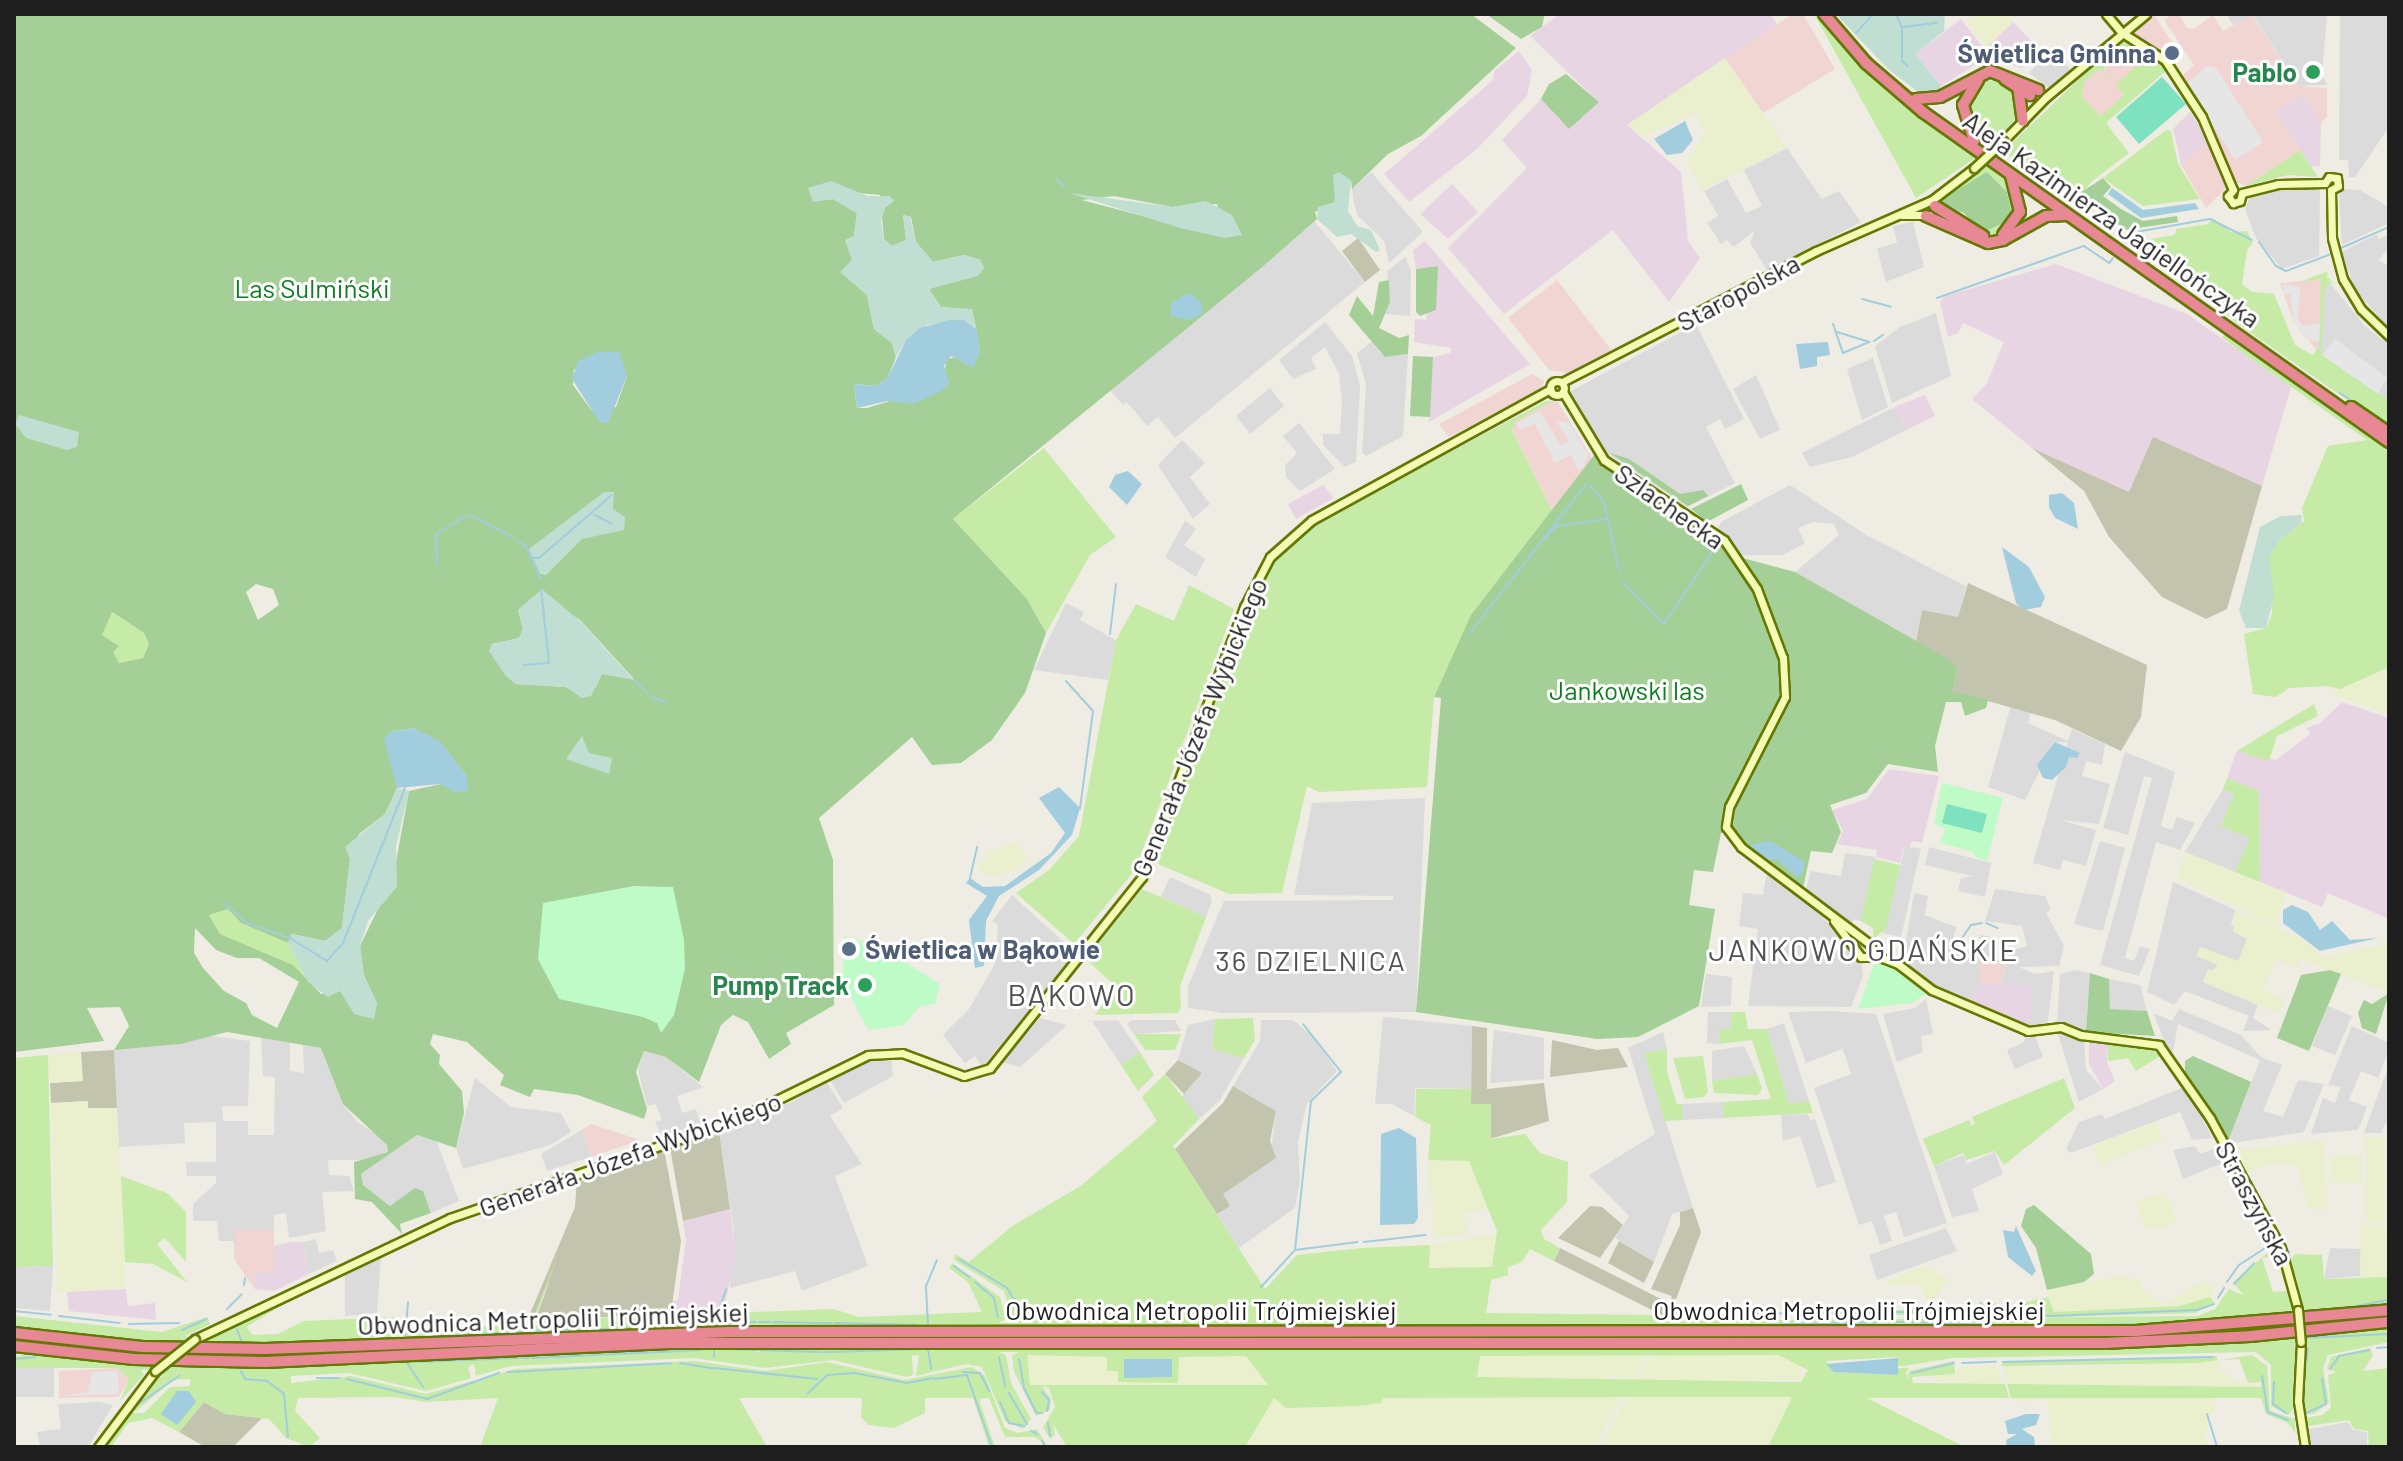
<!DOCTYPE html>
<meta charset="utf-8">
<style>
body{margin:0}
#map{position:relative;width:2403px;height:1461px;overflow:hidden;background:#efece3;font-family:Barlow,sans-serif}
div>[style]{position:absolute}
.residential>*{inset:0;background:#dcdbdb}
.commercial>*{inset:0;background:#f1d5d2}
.industrial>*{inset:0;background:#e8d5e4}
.construction>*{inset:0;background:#c3c4ae}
.farmland>*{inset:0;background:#eaefce}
.grass>*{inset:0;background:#c5eba7}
.forest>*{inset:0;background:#a4d097}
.wetland>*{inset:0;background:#c0ded2}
.park>*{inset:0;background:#befbc7}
.pitch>*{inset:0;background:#7ee1c0}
.parking>*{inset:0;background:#e6e6e6}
.water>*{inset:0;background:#a2cdde}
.stream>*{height:2px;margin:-1px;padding:0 1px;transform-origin:1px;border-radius:1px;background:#a2cdde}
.roads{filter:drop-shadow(2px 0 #647802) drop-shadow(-2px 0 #647802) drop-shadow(0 2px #647802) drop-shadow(0 -2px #647802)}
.secondary>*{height:7px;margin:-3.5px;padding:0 3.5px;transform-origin:3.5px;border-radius:3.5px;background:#f4fbb5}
.secondary>.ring{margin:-3.5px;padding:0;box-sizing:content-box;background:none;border:7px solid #f4fbb5;border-radius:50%}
.highway>*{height:10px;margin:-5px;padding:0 5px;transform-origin:5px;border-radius:5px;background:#e98895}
.bridges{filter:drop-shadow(2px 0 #647802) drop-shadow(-2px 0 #647802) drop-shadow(0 2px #647802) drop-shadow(0 -2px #647802)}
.secondary-bridge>*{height:7px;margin:-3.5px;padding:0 3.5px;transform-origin:3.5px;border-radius:3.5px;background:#f4fbb5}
.dots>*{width:22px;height:22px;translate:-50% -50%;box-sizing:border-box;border:4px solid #fff;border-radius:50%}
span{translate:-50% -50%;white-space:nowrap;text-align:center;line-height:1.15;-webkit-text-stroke:6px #fff;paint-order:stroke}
.service-label{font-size:26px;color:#4e5e75;font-weight:700}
.right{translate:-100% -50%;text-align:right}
.left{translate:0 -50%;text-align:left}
.leisure-label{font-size:26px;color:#27864d;font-weight:700}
.street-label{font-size:26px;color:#1e1e1e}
.park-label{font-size:26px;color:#087f19}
.neighbourhood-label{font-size:28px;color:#515151;letter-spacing:2px}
.quarter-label{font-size:30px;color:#515151;letter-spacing:2px}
.frame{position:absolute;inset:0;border:16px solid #1e1e1e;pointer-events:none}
</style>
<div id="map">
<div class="residential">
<div style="clip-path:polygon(2226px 14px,2327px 14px,2322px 75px,2327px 85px,2298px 86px,2253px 15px,2233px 25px)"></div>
<div style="clip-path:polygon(2340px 14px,2389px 14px,2389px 127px,2355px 177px,2349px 177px,2348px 160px,2339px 160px)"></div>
<div style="clip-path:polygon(2052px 49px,2070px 69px,2049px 88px,2029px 73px)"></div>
<div style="clip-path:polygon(1787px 148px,1822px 199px,1839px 191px,1861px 222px,1767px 270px,1750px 243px,1755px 230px,1734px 247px,1727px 240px,1721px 244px,1707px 223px,1718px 216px,1704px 191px,1727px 179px,1746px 213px,1762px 206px,1744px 170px)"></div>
<div style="clip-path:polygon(1371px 172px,1423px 232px,1389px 263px,1384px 241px,1358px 216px,1354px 204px,1352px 189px)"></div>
<div style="clip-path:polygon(2299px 186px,2320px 189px,2319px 256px,2282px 269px,2256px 238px,2245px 209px,2251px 195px)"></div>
<div style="clip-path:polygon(2344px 189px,2360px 190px,2389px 207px,2389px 223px,2342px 245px,2339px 195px)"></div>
<div style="clip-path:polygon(1314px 221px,1365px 282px,1175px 438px,1158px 417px,1147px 426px,1127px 402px,1123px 405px,1110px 390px)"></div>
<div style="clip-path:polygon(1913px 222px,1924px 267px,1886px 282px,1877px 249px,1897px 242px,1893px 226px)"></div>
<div style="clip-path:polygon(2377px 234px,2379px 239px,2389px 234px,2389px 247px,2379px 260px,2389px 266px,2389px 328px,2357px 292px,2340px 253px)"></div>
<div style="clip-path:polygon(1405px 257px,1411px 270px,1410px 316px,1385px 314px,1390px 302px,1387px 271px)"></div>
<div style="clip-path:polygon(2326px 278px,2365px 326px,2389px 345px,2389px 400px,2317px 351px)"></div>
<div style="clip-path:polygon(1936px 313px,1951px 376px,1892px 403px,1875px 346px,1900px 327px)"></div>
<div style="clip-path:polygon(1325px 322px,1352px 356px,1360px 385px,1356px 462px,1345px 467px,1323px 445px,1323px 434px,1340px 434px,1342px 401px,1339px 374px,1325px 347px,1311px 358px,1316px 369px,1293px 379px,1279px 360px)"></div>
<div style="clip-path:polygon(1696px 324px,1744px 419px,1725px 429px,1720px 419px,1706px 427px,1735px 483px,1687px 507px,1601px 449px,1569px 392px)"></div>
<div style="clip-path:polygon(1371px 342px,1385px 357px,1408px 354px,1403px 436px,1366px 456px,1362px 453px,1366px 384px,1357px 353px)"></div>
<div style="clip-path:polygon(1873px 358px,1888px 407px,1862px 420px,1847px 369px)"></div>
<div style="clip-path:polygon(1756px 375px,1780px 430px,1760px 439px,1733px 389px)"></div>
<div style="clip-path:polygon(1270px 388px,1284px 406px,1250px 434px,1236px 416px)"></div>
<div style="clip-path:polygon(1895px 407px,1906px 430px,1852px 457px,1810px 467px,1802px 453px)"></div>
<div style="clip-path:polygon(1299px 423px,1335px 469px,1300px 491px,1286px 477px,1285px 465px,1297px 453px,1283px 436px)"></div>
<div style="clip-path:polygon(1182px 440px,1205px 463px,1190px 477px,1210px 504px,1193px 519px,1158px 465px)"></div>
<div style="clip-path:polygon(1790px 485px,1868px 536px,1966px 586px,1958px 618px,1922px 610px,1916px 642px,1795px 572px,1839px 535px,1834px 524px,1813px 522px,1798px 528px,1805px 543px,1783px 555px,1741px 555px,1718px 528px,1721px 522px)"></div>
<div style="clip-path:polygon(1185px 521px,1196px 529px,1184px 545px,1205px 559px,1196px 577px,1165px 557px)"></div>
<div style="clip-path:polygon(1066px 603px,1084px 612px,1080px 620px,1116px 640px,1108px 680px,1034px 670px)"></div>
<div style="clip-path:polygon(2011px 705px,2031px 711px,2028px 723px,2068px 741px,2072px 729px,2105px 744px,2102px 765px,2086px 761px,2082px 776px,2110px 784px,2099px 824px,2060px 820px,2096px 830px,2086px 866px,2063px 860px,2060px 870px,2033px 863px,2068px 742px,2054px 742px,2025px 800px,1988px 787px)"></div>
<div style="clip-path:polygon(2125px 752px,2175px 772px,2161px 826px,2172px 830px,2177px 817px,2195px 823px,2180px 850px,2156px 842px,2125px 958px,2134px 961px,2140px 946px,2150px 949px,2139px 976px,2100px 965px,2152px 778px,2144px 776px,2128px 835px,2103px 828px)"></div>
<div style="clip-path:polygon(2223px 789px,2234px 794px,2221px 826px,2251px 838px,2235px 872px,2185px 852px)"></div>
<div style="clip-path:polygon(1425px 798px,1416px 1012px,1223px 1013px,1188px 1008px,1188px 986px,1224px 901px,1393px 900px,1393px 896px,1294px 895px,1312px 803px)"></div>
<div style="clip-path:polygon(2100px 841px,2125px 848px,2103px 931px,2074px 924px)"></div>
<div style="clip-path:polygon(1905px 847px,1921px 848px,1901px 937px,1883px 933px)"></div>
<div style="clip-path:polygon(1929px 847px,1991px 863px,1985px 897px,1958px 891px,1961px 878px,1973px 876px,1925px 865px)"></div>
<div style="clip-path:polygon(1845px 853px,1875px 857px,1876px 865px,1868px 907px,1861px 921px,1855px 919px,1849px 927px,1805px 893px,1811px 871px,1841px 876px)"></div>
<div style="clip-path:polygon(1767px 872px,1821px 915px,1861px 961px,1863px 976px,1851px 1007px,1748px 1006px,1758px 929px,1739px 926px,1743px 893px,1763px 895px)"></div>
<div style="clip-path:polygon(1170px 877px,1209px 894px,1212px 901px,1206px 917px,1161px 897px)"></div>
<div style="clip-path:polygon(2173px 882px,2236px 910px,2231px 924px,2247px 939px,2238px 962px,2200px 947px,2218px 965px,2203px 982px,2258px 1005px,2253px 1018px,2272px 1030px,2243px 1031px,2249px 1016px,2185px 991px,2174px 1005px,2147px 992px)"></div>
<div style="clip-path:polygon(1995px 889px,2045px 896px,2051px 909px,2046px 913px,2064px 946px,2059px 966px,2019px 967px,2034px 974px,2054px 971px,2048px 1021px,2040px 1028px,2029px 1027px,2033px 986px,2001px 984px,2009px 951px,2027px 946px,2022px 926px,1985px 921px)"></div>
<div style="clip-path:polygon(1914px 893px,1928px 896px,1925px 915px,1956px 927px,1952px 944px,1975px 954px,1980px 935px,1997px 938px,1994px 957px,1979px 957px,1981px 984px,1970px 1002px,1926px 984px,1902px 965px)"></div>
<div style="clip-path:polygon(1012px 895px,1076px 953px,982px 1067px,975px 1056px,965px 1063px,943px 1035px,969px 1009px,995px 964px,998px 925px,992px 921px)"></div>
<div style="clip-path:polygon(2074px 970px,2090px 973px,2086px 1032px,2057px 1022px,2060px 974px)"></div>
<div style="clip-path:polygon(1706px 974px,1732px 977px,1731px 1006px,1701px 1007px)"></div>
<div style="clip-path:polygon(2109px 979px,2140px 985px,2147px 1011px,2110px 1009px)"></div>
<div style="clip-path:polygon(1926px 999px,1933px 1034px,1921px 1036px,1923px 1052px,1897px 1062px,1883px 1014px,1915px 1008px)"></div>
<div style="clip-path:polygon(2328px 1006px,2352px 1016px,2335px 1055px,2312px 1046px)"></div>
<div style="clip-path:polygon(2179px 1009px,2241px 1035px,2261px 1057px,2282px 1065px,2263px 1111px,2283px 1117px,2298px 1080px,2324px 1084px,2304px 1132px,2227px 1144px,2260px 1060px,2178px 1024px,2173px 1052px,2169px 1052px,2153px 1013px,2172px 1021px)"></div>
<div style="clip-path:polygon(1829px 1011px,1876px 1014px,1947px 1223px,1904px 1237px,1896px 1212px,1884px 1216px,1892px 1241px,1880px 1245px,1872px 1221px,1859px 1225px,1814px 1088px,1851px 1074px,1846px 1058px,1842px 1049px,1806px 1063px,1788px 1012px)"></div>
<div style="clip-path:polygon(1708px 1012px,1731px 1012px,1731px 1029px,1718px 1029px,1720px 1044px,1707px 1043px)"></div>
<div style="clip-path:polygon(1383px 1017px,1472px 1026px,1471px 1089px,1415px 1088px,1414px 1116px,1392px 1104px,1375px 1104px)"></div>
<div style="clip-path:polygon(1040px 1018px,1067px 1025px,1020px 1067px,1002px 1062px)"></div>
<div style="clip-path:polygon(1215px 1019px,1212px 1049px,1244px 1058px,1220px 1100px,1199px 1119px,1180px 1099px,1201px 1073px,1178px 1060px,1188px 1025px)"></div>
<div style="clip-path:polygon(1118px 1020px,1140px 1052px,1121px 1065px,1092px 1021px)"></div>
<div style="clip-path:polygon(1131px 1020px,1175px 1020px,1181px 1031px,1134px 1034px,1127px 1024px)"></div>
<div style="clip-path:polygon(1261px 1020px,1293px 1020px,1313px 1037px,1337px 1071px,1307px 1103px,1298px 1142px,1300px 1180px,1295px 1208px,1239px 1248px,1217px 1214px,1230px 1206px,1222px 1195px,1272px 1143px,1276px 1111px,1233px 1086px,1260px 1041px)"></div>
<div style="clip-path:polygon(1784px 1023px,1809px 1101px,1800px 1104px,1789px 1104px,1767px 1029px)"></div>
<div style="clip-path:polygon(2352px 1026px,2389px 1043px,2389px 1050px,2378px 1078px,2361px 1071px,2349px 1100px,2367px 1107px,2358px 1130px,2311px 1134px,2323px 1098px,2335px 1103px,2341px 1087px,2328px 1085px)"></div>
<div style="clip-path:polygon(1494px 1030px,1544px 1038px,1544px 1079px,1490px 1083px)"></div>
<div style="clip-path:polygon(2062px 1030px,2084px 1040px,2086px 1070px,2103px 1089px,2079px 1102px,2057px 1031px)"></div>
<div style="clip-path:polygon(1663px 1032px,1667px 1049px,1644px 1053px,1693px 1208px,1672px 1214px,1654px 1262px,1615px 1238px,1629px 1216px,1589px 1175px,1655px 1134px,1628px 1048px)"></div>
<div style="clip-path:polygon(2027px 1034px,2035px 1036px,2043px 1057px,2015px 1069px,2007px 1050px,2023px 1043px)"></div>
<div style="clip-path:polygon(211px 1036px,250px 1041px,248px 1106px,222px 1106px,223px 1121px,248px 1121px,248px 1135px,274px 1135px,275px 1077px,263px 1076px,261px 1036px,276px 1037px,290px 1041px,290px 1071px,304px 1073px,303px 1045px,322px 1048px,343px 1104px,357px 1122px,385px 1140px,388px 1152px,362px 1160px,328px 1160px,329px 1175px,349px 1176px,354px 1191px,322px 1192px,326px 1231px,289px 1238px,286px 1213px,274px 1215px,274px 1230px,235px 1230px,234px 1241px,219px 1241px,217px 1221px,193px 1221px,193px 1204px,216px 1183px,216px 1176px,187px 1176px,186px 1162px,216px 1162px,216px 1122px,184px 1123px,185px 1143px,119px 1147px,114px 1050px,181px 1044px)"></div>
<div style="clip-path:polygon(1744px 1046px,1757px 1074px,1712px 1081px,1712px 1051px)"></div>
<div style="clip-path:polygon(644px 1051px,666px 1057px,703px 1087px,677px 1096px,682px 1113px,696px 1109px,701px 1125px,663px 1138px,655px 1122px,662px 1120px,656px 1104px,647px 1106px,638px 1070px)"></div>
<div style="clip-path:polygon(891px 1057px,893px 1076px,844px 1103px,829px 1078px,869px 1059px)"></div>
<div style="clip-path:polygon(2389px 1065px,2389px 1116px,2381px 1133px,2364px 1133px)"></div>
<div style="clip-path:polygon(475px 1078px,511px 1107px,561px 1113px,571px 1132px,550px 1145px,463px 1169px,456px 1148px)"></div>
<div style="clip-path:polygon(826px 1081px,843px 1108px,830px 1116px,862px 1164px,835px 1176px,868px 1266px,802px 1291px,795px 1271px,730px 1288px,734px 1232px,719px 1131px,794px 1101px)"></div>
<div style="clip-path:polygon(2186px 1086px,2212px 1138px,2192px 1140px,2180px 1112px,2071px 1153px,2066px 1149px,2079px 1122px,2102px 1114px,2105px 1119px)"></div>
<div style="clip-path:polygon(1723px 1102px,1724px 1118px,1683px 1120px,1682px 1104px)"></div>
<div style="clip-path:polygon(1808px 1114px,1810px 1120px,1815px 1119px,1836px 1182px,1817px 1188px,1800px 1136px,1783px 1141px,1781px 1115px)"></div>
<div style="clip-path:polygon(582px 1130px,591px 1157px,547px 1171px,541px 1154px)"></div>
<div style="clip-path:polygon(417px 1135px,437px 1142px,459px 1201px,431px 1213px,423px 1192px,390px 1206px,363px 1185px,361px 1174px)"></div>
<div style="clip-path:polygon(2195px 1146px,2200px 1154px,2221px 1146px,2228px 1161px,2183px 1179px,2173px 1150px)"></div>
<div style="clip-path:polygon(1995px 1152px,2003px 1174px,1972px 1189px,1979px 1211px,1952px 1217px,1934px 1166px,1963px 1155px,1967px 1164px)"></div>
<div style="clip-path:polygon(1946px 1228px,1957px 1251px,1877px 1280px,1869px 1255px)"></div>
<div style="clip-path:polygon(316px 1239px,319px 1253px,333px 1250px,337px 1261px,309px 1274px,303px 1242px)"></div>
<div style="clip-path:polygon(2330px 1248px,2361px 1249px,2360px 1276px,2324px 1279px)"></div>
<div style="clip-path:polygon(381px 1256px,377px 1313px,345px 1316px,345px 1273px)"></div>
<div style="clip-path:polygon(53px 1266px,50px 1311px,14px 1308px,14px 1267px)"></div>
<div style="clip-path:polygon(54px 1367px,54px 1397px,14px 1397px,14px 1368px)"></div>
<div style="clip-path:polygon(99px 1402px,113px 1405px,88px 1447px,40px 1447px,37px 1432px,61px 1429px,58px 1404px)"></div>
<div style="clip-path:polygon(2348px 1422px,2353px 1430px,2367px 1432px,2367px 1447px,2311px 1447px,2304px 1438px,2304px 1430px)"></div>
</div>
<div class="commercial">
<div style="clip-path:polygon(1793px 14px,1803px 14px,1835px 69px,1763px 113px,1725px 58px)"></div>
<div style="clip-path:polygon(2172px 14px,2179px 14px,2187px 28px,2194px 29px,2213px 15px,2223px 31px,2252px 15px,2298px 86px,2327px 88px,2327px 117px,2321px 122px,2303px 94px,2275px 111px,2300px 150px,2246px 186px,2235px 181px,2181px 77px,2194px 65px,2164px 20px)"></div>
<div style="clip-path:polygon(2154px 15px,2173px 44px,2163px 51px,2131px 34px)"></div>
<div style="clip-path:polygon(2126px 45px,2138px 55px,2151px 53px,2116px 85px,2124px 95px,2100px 117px,2082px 96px,2084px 82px,2100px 67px,2103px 70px)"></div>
<div style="clip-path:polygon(2210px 143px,2226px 188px,2206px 208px,2180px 163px)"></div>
<div style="clip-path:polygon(2322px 279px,2321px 328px,2317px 351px,2293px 320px,2280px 283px)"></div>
<div style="clip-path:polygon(1557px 280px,1611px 350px,1569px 373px,1549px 370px,1508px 318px)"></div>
<div style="clip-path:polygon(1532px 374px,1544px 381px,1542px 388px,1449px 437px,1439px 424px)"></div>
<div style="clip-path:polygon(1553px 401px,1558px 402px,1593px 460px,1552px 511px,1512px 429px,1514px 422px)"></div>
<div style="clip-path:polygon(1979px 956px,2006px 961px,2001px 986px,1979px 982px)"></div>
<div style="clip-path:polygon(591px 1124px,640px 1140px,591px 1157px,582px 1130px)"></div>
<div style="clip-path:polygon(234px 1230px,274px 1230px,274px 1273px,256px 1273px,255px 1289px,234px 1259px)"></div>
<div style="clip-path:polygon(118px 1368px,129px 1379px,119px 1397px,59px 1398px,59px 1371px)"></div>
</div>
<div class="industrial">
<div style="clip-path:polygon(1560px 14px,1770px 14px,1777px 24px,1627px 125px,1681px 172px,1688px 241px,1700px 258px,1669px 302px,1613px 230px,1504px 314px,1448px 248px,1527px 168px,1502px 140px,1541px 99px,1569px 129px,1598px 101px,1530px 36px)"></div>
<div style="clip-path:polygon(1961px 19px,1991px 58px,1975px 60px,1975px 65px,1941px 86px,1915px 54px)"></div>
<div style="clip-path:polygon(2013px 22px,2041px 51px,2022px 68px,2005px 63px,1987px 47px)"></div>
<div style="clip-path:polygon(1519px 51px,1532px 70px,1527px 96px,1477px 149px,1409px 202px,1384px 174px,1493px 80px,1494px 71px)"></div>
<div style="clip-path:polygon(2303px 94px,2321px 122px,2320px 166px,2311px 167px,2275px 111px)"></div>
<div style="clip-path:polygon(2190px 112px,2210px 143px,2181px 163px,2173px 129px)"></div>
<div style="clip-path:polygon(1452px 184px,1478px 212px,1448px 239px,1420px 214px)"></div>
<div style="clip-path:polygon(1425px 241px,1530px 364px,1429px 422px,1433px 357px,1450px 353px,1451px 348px,1414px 342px,1415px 319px,1426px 320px,1437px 266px,1416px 269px,1413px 250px)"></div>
<div style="clip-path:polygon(2056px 264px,2187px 314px,2291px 387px,2262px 486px,2154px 438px,2129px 492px,2032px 448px,1972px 399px,1987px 383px,2004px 342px,1963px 323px,1958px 333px,1948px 337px,1940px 302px,1945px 296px)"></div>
<div style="clip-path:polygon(1925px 395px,1935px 416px,1906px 430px,1895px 407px)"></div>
<div style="clip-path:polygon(1323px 485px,1334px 498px,1296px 519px,1288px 504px)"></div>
<div style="clip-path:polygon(2342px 702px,2389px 718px,2389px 919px,2328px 893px,2322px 907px,2260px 882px,2259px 791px,2227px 778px,2237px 751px,2276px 760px,2311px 733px,2306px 728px,2320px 723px)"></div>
<div style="clip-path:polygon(1889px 769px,1939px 776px,1922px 843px,1912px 841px,1910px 847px,1904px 847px,1900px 863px,1876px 857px,1877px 850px,1837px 844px,1843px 831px,1832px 810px,1867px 799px)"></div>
<div style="clip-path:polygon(1981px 983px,2033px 986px,2029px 1027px,1970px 1002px)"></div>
<div style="clip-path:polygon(2108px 1041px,2107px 1062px,2115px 1081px,2103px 1089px,2089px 1064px,2089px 1042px)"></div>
<div style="clip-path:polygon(730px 1209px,736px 1256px,723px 1312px,671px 1313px,673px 1301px,678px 1300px,686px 1240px,683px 1221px)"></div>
<div style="clip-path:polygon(289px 1242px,303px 1242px,309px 1274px,274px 1291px,255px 1289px,255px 1273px,274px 1272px,274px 1246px)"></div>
<div style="clip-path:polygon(126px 1289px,128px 1306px,155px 1303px,156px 1320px,69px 1311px,67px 1292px)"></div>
</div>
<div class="construction">
<div style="clip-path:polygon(1358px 238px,1380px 270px,1365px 282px,1342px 251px)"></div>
<div style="clip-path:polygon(2153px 437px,2262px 486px,2227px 609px,2206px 619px,2162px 597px,2109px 537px,2084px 491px,2032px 448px,2129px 492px)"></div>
<div style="clip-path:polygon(1968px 583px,2147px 665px,2141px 717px,2121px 751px,2055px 720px,1952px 691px,1958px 669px,1916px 642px,1922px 610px,1958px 617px)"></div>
<div style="clip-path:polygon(1472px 1026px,1487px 1028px,1487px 1089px,1544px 1083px,1549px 1121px,1490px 1139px,1471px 1104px)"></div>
<div style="clip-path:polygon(1552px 1040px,1597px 1050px,1618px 1048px,1628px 1067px,1550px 1077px)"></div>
<div style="clip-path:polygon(114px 1050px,117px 1108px,88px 1108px,87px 1101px,51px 1103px,50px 1083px,82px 1081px,81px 1052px)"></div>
<div style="clip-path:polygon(1178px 1060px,1202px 1073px,1184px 1094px,1165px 1074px)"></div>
<div style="clip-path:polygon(1233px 1086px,1276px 1111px,1270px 1141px,1276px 1158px,1223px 1194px,1230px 1206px,1217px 1214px,1175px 1149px,1223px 1103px)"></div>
<div style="clip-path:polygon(719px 1131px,730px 1209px,683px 1221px,670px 1148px)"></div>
<div style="clip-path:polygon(664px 1149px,681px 1241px,671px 1313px,535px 1321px,550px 1280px,532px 1321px,527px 1321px,575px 1207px,577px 1178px)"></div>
<div style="clip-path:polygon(1590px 1206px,1602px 1207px,1623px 1225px,1600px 1258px,1558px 1238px)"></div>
<div style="clip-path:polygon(1693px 1208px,1701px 1232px,1672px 1310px,1662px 1315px,1554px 1261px,1560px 1248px,1669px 1303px,1672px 1296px,1651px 1289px,1680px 1225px,1680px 1212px)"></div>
<div style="clip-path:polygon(1619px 1241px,1654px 1262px,1644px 1283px,1608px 1263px)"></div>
<div style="clip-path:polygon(204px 1402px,225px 1414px,262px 1418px,233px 1447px,205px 1447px,179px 1432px)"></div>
</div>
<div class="farmland">
<div style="clip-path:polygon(1977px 14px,2005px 14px,2013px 22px,1987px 47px,1966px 22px)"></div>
<div style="clip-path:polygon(1725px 58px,1786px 147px,1703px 190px,1687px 162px,1705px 131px,1696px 113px,1643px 137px,1627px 125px)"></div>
<div style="clip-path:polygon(2388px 667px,2389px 715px,2331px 694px)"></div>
<div style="clip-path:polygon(1015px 842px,1028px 858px,1015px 870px,992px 877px,977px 870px,988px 852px)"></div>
<div style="clip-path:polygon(2185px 852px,2285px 892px,2276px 927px,2177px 878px)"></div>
<div style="clip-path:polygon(2235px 911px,2302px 939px,2322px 957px,2383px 945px,2389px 930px,2389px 993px,2301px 959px,2297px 968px,2276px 959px,2263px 990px,2284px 999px,2279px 1013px,2203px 982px,2208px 969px,2216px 972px,2218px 965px,2196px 956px,2200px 947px,2238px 961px,2247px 939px,2233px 932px)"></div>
<div style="clip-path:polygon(81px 1052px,83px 1081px,50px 1083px,48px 1055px)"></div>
<div style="clip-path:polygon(88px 1101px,88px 1108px,117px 1108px,126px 1288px,58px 1292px,51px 1103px)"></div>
<div style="clip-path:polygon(2156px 1121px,2163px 1140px,2100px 1165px,2092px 1146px)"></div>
<div style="clip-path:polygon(2366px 1137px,2385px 1138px,2386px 1222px,2366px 1222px)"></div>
<div style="clip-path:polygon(2325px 1140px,2327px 1210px,2308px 1208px,2297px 1167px,2280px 1162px,2243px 1173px,2231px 1151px)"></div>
<div style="clip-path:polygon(2331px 1155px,2361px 1155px,2361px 1183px,2330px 1183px)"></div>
<div style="clip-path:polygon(1428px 1160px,1469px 1161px,1488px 1209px,1464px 1214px,1468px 1233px,1434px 1239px)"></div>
<div style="clip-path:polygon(2164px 1192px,2177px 1220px,2164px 1229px,2145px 1227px,2135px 1201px)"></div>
<div style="clip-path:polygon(2361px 1224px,2389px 1226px,2389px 1277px,2360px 1278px)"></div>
<div style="clip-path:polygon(1496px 1234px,1492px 1268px,1428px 1268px,1430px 1245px)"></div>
<div style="clip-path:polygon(1924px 1266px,1949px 1280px,1928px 1306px,1921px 1284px,1889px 1286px,1887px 1281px)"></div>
<div style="clip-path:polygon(2120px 1276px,2140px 1281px,2140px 1287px,2164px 1305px,2204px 1280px,2215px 1290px,2208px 1300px,2180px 1306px,2053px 1312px,2047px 1290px)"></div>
<div style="clip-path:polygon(1027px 1355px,1107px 1357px,1118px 1371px,1178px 1383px,1179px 1357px,1246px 1356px,1269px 1386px,1030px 1386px)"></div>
<div style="clip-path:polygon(1647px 1355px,1633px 1380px,1608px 1375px,1609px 1379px,1477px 1378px,1480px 1356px)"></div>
<div style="clip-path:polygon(1651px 1355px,1778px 1355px,1799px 1366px,1802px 1380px,1637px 1380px)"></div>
<div style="clip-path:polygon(2218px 1360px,2220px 1370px,2236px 1381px,2262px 1387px,2009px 1384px,2003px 1365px,2051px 1369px)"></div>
<div style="clip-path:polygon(1997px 1366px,2002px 1382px,1994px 1384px,1934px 1380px,1934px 1376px,1955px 1374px,1960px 1367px)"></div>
<div style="clip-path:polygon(1623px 1397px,1594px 1447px,1245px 1447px,1274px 1398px,1356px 1404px,1383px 1398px)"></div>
<div style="clip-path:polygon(1627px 1397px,1793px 1397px,1768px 1447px,1599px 1447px)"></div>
<div style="clip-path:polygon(2013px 1398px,2215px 1398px,2215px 1414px,2210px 1414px,2205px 1437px,2211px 1447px,2051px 1447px,2048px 1399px,2020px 1402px)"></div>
</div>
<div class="grass">
<div style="clip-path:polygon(1814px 14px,1882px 83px,1978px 156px,1916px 198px)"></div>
<div style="clip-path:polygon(evenodd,2122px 38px,2145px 51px,2137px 56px,2126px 45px,2105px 63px,2104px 71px,2115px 85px,2151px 53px,2167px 70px,2106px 123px,2129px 153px,2091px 182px,2074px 204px,1974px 130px,1967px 111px,1978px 83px,2000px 79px,2016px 90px,2019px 113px,2002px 137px,2011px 144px,2122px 38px,2100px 68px,2124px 95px,2100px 116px,2082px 96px,2084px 82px,2100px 68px)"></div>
<div style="clip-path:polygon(2166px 130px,2171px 131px,2178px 164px,2200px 199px,2143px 206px,2103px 178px)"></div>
<div style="clip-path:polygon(2300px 150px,2318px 177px,2288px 175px,2246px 186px)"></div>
<div style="clip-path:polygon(evenodd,1985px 162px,2009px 182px,2019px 207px,2001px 234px,1985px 235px,1939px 203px,1985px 162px,1987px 172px,2007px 192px,2011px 210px,1976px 227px,1956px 208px,1987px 172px)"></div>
<div style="clip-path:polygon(2213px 218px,2231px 232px,2247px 231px,2253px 243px,2247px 250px,2242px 284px,2252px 292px,2274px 294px,2295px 345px,2312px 355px,2319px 348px,2321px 279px,2300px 282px,2328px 271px,2327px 277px,2337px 286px,2331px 282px,2325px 288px,2321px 354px,2389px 400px,2389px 429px,2235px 322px,2138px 241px,2175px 235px,2176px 229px,2208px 224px)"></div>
<div style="clip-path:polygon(2227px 332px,2389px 446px,2389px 667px,2340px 689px,2326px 686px,2289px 688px,2276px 697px,2253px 694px,2244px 634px,2266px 628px,2272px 614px,2269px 557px,2279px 541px,2304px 521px,2302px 508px,2328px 446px,2367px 440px,2237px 349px,2222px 337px)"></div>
<div style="clip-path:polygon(1546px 401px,1553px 401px,1515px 422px,1512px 430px,1552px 511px,1471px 616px,1434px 697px,1427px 787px,1319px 792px,1307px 786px,1282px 893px,1229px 894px,1158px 864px,1156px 856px,1256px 590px,1281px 551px,1309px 527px)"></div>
<div style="clip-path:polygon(1044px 448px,1116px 537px,1090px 555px,1046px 633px,1027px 599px,953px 519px)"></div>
<div style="clip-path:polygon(1189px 585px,1234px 609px,1135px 870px,1074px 944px,1016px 893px,1049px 870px,1079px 836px,1116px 640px,1136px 604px,1174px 621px)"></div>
<div style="clip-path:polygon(111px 612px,144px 633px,149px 644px,143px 658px,118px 663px,113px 652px,118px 645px,102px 635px)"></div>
<div style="clip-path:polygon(2314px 704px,2318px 716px,2277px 736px,2269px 761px,2237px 751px)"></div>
<div style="clip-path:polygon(2227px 778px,2259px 791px,2260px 882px,2235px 872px,2250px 838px,2221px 826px,2234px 794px,2223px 789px)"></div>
<div style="clip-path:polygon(1874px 859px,1900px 865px,1886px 929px,1873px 939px,1873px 928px,1861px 921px)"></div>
<div style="clip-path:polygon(1142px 889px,1206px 917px,1180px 986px,1181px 1008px,1178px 1013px,1095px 1015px,1115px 986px,1086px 959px)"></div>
<div style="clip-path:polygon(228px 909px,241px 923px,288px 943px,308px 982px,293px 965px,220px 934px,209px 915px)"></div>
<div style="clip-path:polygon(1731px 1012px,1745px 1012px,1748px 1029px,1767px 1029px,1789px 1104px,1809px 1101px,1813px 1113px,1724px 1118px,1723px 1102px,1771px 1099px,1752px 1040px,1720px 1044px,1718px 1029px,1731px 1029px)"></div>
<div style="clip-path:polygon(1253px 1018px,1255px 1040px,1244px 1058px,1212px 1049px,1215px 1019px)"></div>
<div style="clip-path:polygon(1134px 1034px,1181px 1034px,1175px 1050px,1145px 1050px)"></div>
<div style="clip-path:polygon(2108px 1041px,2146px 1045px,2160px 1056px,2136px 1071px,2128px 1058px,2108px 1061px)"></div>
<div style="clip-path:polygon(1667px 1049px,1667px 1072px,1677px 1104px,1682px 1104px,1683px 1120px,1665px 1121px,1644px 1053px)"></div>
<div style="clip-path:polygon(1140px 1052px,1154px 1075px,1138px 1091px,1121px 1065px)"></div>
<div style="clip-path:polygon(48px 1055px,53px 1266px,14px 1267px,14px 1058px)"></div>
<div style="clip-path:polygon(1703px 1056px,1708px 1092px,1704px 1097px,1685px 1099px,1673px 1058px)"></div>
<div style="clip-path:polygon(1165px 1074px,1199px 1119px,1173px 1146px,1265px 1289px,1297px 1255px,1362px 1248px,1430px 1245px,1429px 1268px,1492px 1267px,1497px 1231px,1469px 1161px,1428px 1160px,1431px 1125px,1415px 1117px,1416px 1089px,1471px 1089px,1471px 1104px,1491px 1104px,1491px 1139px,1525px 1134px,1540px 1153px,1568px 1162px,1567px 1202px,1541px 1230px,1544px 1239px,1560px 1248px,1554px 1261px,1530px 1249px,1522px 1262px,1508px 1267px,1508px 1275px,1491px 1280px,1486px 1313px,1662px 1315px,1671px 1310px,1680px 1310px,1678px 1317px,1663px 1317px,1667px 1321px,2197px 1316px,2215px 1309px,2229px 1289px,2243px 1295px,2233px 1282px,2271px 1250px,2281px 1256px,2262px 1258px,2273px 1292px,2287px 1291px,2281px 1272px,2286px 1270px,2293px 1312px,2304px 1310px,2289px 1260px,2296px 1254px,2322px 1255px,2324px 1279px,2389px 1277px,2389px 1305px,2172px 1327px,704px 1329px,301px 1346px,150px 1344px,14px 1329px,14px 1316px,162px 1332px,207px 1317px,210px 1324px,185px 1336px,207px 1341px,206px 1335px,315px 1285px,246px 1327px,253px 1335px,278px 1334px,304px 1321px,395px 1317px,403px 1324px,405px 1317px,407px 1326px,416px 1330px,523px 1325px,532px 1321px,559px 1252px,535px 1320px,834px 1309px,859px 1317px,982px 1312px,968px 1282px,949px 1268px,952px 1263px,1000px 1297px,1006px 1319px,998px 1323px,1019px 1323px,1012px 1319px,1004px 1291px,954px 1260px,955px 1254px,969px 1262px,1011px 1227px,1082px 1185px,1157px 1121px,1142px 1097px)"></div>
<div style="clip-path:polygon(1757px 1074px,1762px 1089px,1758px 1095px,1714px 1093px,1712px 1081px)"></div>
<div style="clip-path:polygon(2064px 1078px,2075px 1108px,2004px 1165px,1995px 1151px,1966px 1160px,1963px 1153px,1934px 1166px,1923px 1139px,1969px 1120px,1971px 1125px,1960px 1130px,1984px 1120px,1975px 1124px,1972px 1117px)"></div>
<div style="clip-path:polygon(121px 1176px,167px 1193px,186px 1212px,186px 1262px,165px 1238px,157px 1244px,187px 1282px,153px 1264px,125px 1262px)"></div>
<div style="clip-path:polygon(2048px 1297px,2054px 1312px,2180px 1306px,2210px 1297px,2215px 1303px,2195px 1313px,2050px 1317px,1984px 1313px,1979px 1308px,1979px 1301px,1989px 1308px,1993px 1303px,2010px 1306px)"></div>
<div style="clip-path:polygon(1946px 1305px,1944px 1313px,1897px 1315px,1807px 1314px,1804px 1307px,1901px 1310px)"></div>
<div style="clip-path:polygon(2389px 1313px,2389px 1319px,2359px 1323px,2147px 1339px,770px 1337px,2175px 1332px)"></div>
<div style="clip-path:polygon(evenodd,2389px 1329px,2389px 1342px,2328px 1355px,2323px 1368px,2329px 1402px,2314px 1414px,2303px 1414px,2300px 1397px,2306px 1340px,2294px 1343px,2297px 1372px,2293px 1410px,2288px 1415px,2271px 1406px,2271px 1365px,2256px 1352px,1953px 1358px,1904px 1366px,1894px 1366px,1897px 1357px,1826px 1361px,1834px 1372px,1897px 1375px,1894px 1368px,1909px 1368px,1906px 1372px,1907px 1380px,1909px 1371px,1954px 1361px,1955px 1374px,1912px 1377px,1913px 1383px,2005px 1384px,2009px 1398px,1867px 1398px,1965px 1447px,1768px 1447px,1792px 1397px,1623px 1397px,1383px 1398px,1381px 1403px,1358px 1406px,1286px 1408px,1274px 1398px,1245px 1447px,1067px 1447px,1053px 1424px,1055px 1435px,1050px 1439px,1043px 1427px,1055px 1407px,1049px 1388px,1042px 1386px,1051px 1399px,1050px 1410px,1036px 1416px,1014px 1372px,1012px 1355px,1019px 1352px,999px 1352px,1006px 1355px,1011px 1383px,1031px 1419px,1023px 1429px,1005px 1421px,982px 1367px,966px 1364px,916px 1376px,919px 1355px,912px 1356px,913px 1375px,906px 1377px,833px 1360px,765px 1368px,693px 1358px,511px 1366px,476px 1376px,474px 1364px,468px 1367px,471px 1378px,426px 1391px,349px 1373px,291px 1376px,291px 1383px,351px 1376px,426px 1394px,515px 1369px,694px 1361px,765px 1371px,827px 1362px,904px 1380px,972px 1367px,985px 1376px,1005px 1428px,1018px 1433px,1037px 1429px,1048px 1447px,1035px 1437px,1005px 1437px,989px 1398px,979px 1399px,995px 1447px,989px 1447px,973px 1398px,925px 1398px,925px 1413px,894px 1428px,868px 1425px,861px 1417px,862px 1398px,739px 1398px,767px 1447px,480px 1447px,498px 1398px,426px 1402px,395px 1397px,298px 1398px,295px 1411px,320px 1438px,309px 1447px,286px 1438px,269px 1419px,225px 1414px,204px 1402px,179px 1432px,152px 1418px,128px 1423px,111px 1447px,102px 1447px,127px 1413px,144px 1413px,170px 1387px,190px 1386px,190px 1379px,173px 1380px,136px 1411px,132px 1408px,154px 1374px,163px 1377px,160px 1370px,141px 1370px,144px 1375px,120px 1401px,129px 1379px,118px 1368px,14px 1368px,14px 1356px,23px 1355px,192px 1366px,757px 1346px,757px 1353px,766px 1349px,769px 1353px,771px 1346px,2223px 1342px,2389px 1329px,1027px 1355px,1107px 1357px,1107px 1371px,1118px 1371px,1118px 1382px,1178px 1383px,1179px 1357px,1246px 1356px,1268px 1385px,1030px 1385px,1027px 1355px,2389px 1329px,1778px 1355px,1808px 1370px,1801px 1382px,1477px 1377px,1480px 1356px,1778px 1355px)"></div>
<div style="clip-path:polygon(2370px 1348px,2373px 1355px,2363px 1371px,2389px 1368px,2389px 1445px,2369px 1447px,2368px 1431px,2354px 1429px,2349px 1420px,2302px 1427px,2304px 1418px,2323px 1415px,2331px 1407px,2328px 1375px,2336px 1372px,2327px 1369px,2331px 1357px)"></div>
<div style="clip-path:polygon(2252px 1355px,2267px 1366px,2270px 1411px,2295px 1419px,2295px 1433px,2288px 1423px,2266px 1414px,2261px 1398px,2011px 1398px,2007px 1384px,2261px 1387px,2261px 1382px,2248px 1383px,2239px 1359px,2220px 1360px)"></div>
<div style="clip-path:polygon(2216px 1356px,2218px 1360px,2198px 1363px,2001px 1366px,2004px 1361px)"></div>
</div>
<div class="forest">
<div style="clip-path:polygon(evenodd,14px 14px,1471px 14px,1516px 48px,1421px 136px,1388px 154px,1352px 189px,1351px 180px,1335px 202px,1315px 212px,1317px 219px,1261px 268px,953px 519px,1027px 599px,1046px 633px,1025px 693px,992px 740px,961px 763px,932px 765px,912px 737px,819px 818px,833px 860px,834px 1005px,786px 1033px,791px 1044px,769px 1059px,748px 1022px,733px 1015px,721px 1025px,699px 1082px,666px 1057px,644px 1051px,636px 1072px,647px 1109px,644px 1119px,578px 1095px,534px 1089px,530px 1097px,500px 1085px,504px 1075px,467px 1042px,433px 1034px,430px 1044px,440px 1055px,439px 1064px,462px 1091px,464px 1113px,456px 1148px,417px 1135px,361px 1174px,363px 1185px,390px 1206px,415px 1188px,423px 1191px,431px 1213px,400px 1224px,402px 1234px,372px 1202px,355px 1199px,354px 1162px,388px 1152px,387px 1145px,343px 1104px,321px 1048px,227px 1032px,181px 1044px,114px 1050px,129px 1026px,120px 1007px,87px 1008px,104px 1041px,14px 1052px,14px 14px,858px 193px,880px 195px,884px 239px,892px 246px,906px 240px,903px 215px,911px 217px,916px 242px,933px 262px,964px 255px,980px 260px,984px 268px,929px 289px,941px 307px,972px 310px,980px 352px,947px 359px,944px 373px,949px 383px,867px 408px,857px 408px,854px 384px,877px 386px,888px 377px,896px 357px,892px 343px,874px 329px,867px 295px,841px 272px,852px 260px,846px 240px,854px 236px,857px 213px,833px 199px,813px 201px,858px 193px,14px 14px,1114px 196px,1172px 207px,1217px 204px,1225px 238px,1082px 200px,1114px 196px,14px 14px,574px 369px,627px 376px,616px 407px,592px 411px,573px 385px,574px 369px,14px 14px,256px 584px,273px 589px,279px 605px,258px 620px,246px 592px,256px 584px,14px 14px,536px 595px,580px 620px,634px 679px,602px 674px,596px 687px,583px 698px,566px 687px,515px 684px,489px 651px,492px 644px,519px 638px,523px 629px,518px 610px,536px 595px,14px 14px,112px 612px,144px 633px,149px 644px,143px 658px,119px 663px,113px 652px,119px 646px,102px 635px,112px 612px,14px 14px,413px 728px,440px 742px,467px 777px,457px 792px,441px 784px,409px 791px,393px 878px,360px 946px,364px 976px,377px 1003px,340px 991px,321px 994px,293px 965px,220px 934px,209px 915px,228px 909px,241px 923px,288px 943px,292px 934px,325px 941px,342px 928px,350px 859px,359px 834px,385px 814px,397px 788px,390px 732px,413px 728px,14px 14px,195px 928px,216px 950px,237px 958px,259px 958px,299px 982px,277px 1028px,252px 1015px,246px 1003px,224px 991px,203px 968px,194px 953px,195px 928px)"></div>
<div style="clip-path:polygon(1486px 14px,1543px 14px,1544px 17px,1542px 27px,1521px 39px)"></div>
<div style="clip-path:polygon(1566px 74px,1599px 102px,1569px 129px,1541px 99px,1549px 84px)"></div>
<div style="clip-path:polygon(1987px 172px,2007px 192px,2011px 210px,2003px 223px,1986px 231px,1976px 227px,1964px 213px,1942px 205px,1942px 199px)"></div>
<div style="clip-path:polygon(2103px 178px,2111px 187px,2103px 196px,2121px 209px,2143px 221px,2177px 216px,2178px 222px,2125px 230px,2080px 193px)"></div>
<div style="clip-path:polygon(1438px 266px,1436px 310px,1420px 316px,1416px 312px,1416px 269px)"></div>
<div style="clip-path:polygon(1389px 280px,1390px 302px,1379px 328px,1399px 338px,1409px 335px,1408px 354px,1385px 357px,1349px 315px,1357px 296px,1373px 316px,1379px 282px)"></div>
<div style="clip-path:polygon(1413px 356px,1433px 357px,1430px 417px,1410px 416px)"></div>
<div style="clip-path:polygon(1610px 453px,1629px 459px,1680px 494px,1703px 490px,1708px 496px,1688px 506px)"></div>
<div style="clip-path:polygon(1595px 454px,1696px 522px,1735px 556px,1795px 572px,1948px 659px,1958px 669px,1952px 691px,1988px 700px,1986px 708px,1965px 716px,1961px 702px,1946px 702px,1935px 746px,1938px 772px,1888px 764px,1866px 793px,1830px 805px,1841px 832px,1832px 853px,1811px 851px,1803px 888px,1732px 832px,1721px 833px,1713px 872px,1694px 870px,1689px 905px,1715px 909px,1699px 1006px,1638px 1037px,1597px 1039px,1416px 1012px,1441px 698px,1434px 697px,1471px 615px)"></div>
<div style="clip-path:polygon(1741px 484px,1748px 500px,1707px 522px,1691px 509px)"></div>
<div style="clip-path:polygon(2330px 970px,2341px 974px,2309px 1051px,2277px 1038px,2301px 975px)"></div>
<div style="clip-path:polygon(2090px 973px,2109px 979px,2110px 1009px,2147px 1011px,2155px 1036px,2086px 1032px)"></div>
<div style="clip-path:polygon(2389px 993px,2376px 1034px,2362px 1028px,2358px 1013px,2364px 1000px,2372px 1004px)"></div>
<div style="clip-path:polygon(2193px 1056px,2251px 1082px,2227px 1144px,2185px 1074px,2185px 1061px)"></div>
<div style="clip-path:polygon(2034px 1205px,2091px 1254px,2094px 1274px,2084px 1282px,2047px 1290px,2036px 1248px,2021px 1226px,2026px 1209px)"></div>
</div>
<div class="wetland">
<div style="clip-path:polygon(1836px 14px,1945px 14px,1944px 31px,1915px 54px,1941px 86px,1935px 95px,1921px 94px,1888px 69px)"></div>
<div style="clip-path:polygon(1339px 172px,1351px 180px,1348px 211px,1357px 226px,1371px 230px,1380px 250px,1376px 252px,1351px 234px,1337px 237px,1317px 219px,1318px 207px,1335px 202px,1333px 175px)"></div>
<div style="clip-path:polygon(831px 181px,868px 196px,890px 196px,894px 201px,885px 208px,881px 222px,884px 239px,892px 246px,906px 240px,903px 215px,910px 217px,916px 242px,933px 262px,964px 255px,980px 260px,984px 268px,978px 276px,929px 289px,941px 307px,972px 309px,977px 330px,964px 320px,927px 325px,906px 340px,896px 357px,892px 343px,874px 329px,867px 295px,840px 272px,852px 260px,845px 240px,854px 236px,857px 213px,833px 199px,813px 202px,808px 188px)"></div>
<div style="clip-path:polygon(1069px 193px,1172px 207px,1206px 201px,1232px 215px,1242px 235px,1225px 238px,1180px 228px)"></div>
<div style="clip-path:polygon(19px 415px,79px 432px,77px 447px,67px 450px,26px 438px,15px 424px)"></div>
<div style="clip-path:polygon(604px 492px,614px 492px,613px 509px,625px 517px,624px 530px,582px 539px,546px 575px,540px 574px,529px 549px)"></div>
<div style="clip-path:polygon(2302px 515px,2301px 523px,2279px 541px,2269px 557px,2274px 596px,2266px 628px,2246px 628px,2239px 611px,2260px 527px,2281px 516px)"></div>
<div style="clip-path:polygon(542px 589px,580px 621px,634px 680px,602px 674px,591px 696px,582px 698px,566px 687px,515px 684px,505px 675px,489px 651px,492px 644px,519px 638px,523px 629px,518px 610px)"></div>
<div style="clip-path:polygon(582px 736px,589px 753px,612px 758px,609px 774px,566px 759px)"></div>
<div style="clip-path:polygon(397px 788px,409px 791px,396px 846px,397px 887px,368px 921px,360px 946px,364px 976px,377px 1003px,374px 1019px,354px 1014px,340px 991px,328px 997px,308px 982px,288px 943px,291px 934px,325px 941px,342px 928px,350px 859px,345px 847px,385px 814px)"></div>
</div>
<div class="park">
<div style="clip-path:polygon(1942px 783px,2003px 798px,1987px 861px,1975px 857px,1974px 852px,1940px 843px,1945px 829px,1934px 823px)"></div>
<div style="clip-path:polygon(634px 886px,673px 887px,684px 940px,685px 969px,674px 1015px,661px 1033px,657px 1023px,643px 1017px,559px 999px,538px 959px,543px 903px)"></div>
<div style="clip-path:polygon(844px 936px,880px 947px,940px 984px,935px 1004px,920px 1006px,904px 1025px,868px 1030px,848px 991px,842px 994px)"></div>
<div style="clip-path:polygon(1876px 958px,1903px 968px,1929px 991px,1913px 1003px,1858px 1009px)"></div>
</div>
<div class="pitch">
<div style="clip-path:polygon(2162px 77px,2186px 104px,2139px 144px,2116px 117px)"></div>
<div style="clip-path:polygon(1947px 804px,1987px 814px,1982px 833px,1942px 823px)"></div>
</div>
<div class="parking">
<div style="clip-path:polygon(2207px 66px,2216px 68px,2263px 142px,2235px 160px,2187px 84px)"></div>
<div style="clip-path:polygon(2283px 284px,2300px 287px,2298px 320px,2302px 326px,2320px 324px,2319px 341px,2306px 340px,2293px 320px,2290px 294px,2283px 294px)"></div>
<div style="clip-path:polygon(2335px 339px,2387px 378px,2378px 394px,2322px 355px)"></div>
<div style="clip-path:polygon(1540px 411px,1561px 446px,1569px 441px,1557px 422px,1568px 422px,1588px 454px,1584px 467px,1578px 470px,1571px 455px,1555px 463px,1535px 424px,1520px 430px,1516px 423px)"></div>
<div style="clip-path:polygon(118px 1371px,119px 1394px,61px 1396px,88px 1392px,92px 1372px)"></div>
</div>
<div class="water">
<div style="clip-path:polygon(1685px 121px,1693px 140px,1682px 153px,1667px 155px,1654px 139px)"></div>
<div style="clip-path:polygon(2112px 188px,2143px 210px,2195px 203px,2199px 209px,2141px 218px,2108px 194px)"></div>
<div style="clip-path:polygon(1189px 293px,1201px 302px,1203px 313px,1190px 320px,1170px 316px,1172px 302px)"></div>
<div style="clip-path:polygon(950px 320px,964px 320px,977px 330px,980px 352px,973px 368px,951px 356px,944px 366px,949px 383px,943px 390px,913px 404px,887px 401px,857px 408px,854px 384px,877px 386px,888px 377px,906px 340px,920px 328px)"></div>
<div style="clip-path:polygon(1828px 342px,1830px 355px,1817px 357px,1817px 366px,1800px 369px,1796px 344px)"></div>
<div style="clip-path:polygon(598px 352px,619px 352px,627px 376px,608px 423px,600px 423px,572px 379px,578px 361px)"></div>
<div style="clip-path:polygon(1128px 471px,1142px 484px,1127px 505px,1109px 487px,1115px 475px)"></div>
<div style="clip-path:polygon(2062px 493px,2074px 503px,2078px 529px,2055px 518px,2049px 507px,2049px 495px)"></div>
<div style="clip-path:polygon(2002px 547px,2029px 567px,2045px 597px,2041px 607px,2024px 610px,2016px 603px)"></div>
<div style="clip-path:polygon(413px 728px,440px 741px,467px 777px,468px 790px,457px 793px,440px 784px,397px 788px,384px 739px,390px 732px)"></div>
<div style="clip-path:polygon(2055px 742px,2080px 753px,2077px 758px,2069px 757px,2066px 767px,2052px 780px,2043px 778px,2037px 765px)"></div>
<div style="clip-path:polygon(1059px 787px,1080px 808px,1072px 835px,1039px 870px,999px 896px,986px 921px,984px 966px,975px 968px,969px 920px,987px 896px,966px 883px,970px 878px,983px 887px,1005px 886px,1051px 853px,1065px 833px,1039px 798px)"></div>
<div style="clip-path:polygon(1770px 841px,1805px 862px,1802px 874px,1797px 877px,1777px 859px,1767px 860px,1746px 846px)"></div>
<div style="clip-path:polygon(2292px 905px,2308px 912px,2320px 930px,2332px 921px,2350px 940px,2378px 938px,2320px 951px,2283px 923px,2283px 910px)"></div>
<div style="clip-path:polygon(1399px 1128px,1416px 1138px,1418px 1218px,1414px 1224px,1380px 1225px,1381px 1134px)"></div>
<div style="clip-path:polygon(2016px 1226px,2036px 1271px,2032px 1276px,2008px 1257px,2003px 1230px,2014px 1232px)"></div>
<div style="clip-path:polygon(1898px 1358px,1898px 1375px,1834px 1372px,1826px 1364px)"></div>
<div style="clip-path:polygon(1124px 1359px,1172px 1359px,1172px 1377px,1124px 1378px)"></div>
<div style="clip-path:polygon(177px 1391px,189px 1391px,196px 1402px,177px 1425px,161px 1414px)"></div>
<div style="clip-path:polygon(2026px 1414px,2040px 1414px,2036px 1425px,2022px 1429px,2034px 1437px,2035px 1447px,2007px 1447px,2006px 1440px,2017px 1434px,2008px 1434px,2005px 1421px)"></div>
</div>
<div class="stream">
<div style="left:1896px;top:14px;width:15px;rotate:67deg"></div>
<div style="left:1902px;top:28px;width:33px;rotate:90deg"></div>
<div style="left:1902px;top:61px;width:8px;rotate:40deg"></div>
<div style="left:1903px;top:27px;width:34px;rotate:-7deg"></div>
<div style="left:1856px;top:33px;width:25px;rotate:-48deg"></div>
<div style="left:1057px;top:179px;width:11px;rotate:49deg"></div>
<div style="left:2124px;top:241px;width:10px;rotate:-53deg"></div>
<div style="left:2130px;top:233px;width:81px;rotate:-9.9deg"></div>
<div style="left:2210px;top:219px;width:47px;rotate:26.6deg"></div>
<div style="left:2259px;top:242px;width:29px;rotate:55deg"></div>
<div style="left:2276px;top:266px;width:11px;rotate:27deg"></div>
<div style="left:2286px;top:271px;width:48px;rotate:-20.7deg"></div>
<div style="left:2341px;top:248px;width:52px;rotate:-23.6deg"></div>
<div style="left:1937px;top:298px;width:156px;rotate:-19.5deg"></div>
<div style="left:2084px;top:246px;width:30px;rotate:34deg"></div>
<div style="left:2109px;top:263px;width:6px;rotate:-51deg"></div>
<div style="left:1862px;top:299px;width:30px;rotate:15deg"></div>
<div style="left:1833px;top:324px;width:31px;rotate:71deg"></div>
<div style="left:1843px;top:353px;width:28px;rotate:-23deg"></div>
<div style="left:1837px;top:332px;width:34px;rotate:17deg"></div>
<div style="left:1874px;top:341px;width:11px;rotate:-34deg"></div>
<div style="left:2340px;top:393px;width:59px;rotate:33.1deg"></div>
<div style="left:1590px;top:486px;width:21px;rotate:49deg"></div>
<div style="left:1604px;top:502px;width:71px;rotate:77.7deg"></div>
<div style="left:595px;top:515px;width:19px;rotate:28deg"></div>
<div style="left:472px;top:516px;width:45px;rotate:27.7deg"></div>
<div style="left:516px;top:540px;width:12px;rotate:31deg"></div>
<div style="left:526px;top:546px;width:36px;rotate:67deg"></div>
<div style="left:1542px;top:541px;width:21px;rotate:-45deg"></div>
<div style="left:1557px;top:526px;width:50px;rotate:-8deg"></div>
<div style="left:532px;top:558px;width:7px"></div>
<div style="left:539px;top:558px;width:96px;rotate:-40.8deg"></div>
<div style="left:437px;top:564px;width:30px;rotate:-92deg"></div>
<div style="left:436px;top:534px;width:37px;rotate:-31deg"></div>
<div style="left:1623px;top:582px;width:59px;rotate:45.7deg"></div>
<div style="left:1664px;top:624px;width:95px;rotate:-56.1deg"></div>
<div style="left:1470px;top:633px;width:189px;rotate:-52.1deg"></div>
<div style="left:1110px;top:634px;width:50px;rotate:-83.2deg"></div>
<div style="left:524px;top:665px;width:25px;rotate:-5deg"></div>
<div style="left:549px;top:663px;width:75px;rotate:-96.1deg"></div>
<div style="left:634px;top:680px;width:20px;rotate:45deg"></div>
<div style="left:1066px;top:681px;width:40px;rotate:48deg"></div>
<div style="left:1093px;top:711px;width:98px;rotate:97.6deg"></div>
<div style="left:651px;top:697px;width:16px;rotate:18deg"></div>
<div style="left:970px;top:878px;width:32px;rotate:-77deg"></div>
<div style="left:224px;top:903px;width:30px;rotate:41deg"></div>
<div style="left:247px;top:923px;width:46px;rotate:19.2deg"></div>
<div style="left:290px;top:938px;width:44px;rotate:31.9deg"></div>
<div style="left:327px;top:961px;width:24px;rotate:-48deg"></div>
<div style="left:343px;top:943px;width:167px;rotate:-68.2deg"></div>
<div style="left:1986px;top:923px;width:13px;rotate:23deg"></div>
<div style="left:1957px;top:945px;width:24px;rotate:-55deg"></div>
<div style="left:1971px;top:925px;width:11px;rotate:-10deg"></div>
<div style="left:2279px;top:1237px;width:18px;rotate:56deg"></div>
<div style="left:1364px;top:1242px;width:62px;rotate:-6.4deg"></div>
<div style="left:1295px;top:1250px;width:150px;rotate:-83.9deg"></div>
<div style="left:1311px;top:1101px;width:42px;rotate:-44deg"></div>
<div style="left:1341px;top:1072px;width:61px;rotate:-128.4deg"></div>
<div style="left:959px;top:1259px;width:56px;rotate:31.1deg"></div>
<div style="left:1007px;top:1288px;width:17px;rotate:59deg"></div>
<div style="left:1016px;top:1303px;width:12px;rotate:76deg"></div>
<div style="left:1019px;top:1315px;width:4px;rotate:180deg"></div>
<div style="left:954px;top:1266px;width:19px;rotate:36deg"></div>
<div style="left:975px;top:1282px;width:25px;rotate:40deg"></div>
<div style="left:994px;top:1298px;width:20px;rotate:79deg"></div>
<div style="left:2227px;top:1282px;width:21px;rotate:-55deg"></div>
<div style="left:2239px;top:1265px;width:33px;rotate:-33deg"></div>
<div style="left:2234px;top:1284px;width:29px;rotate:-46deg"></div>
<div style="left:244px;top:1285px;width:7px;rotate:-82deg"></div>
<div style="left:1261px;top:1287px;width:50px;rotate:-47.4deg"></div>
<div style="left:1295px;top:1250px;width:63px;rotate:-7.4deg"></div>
<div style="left:2218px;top:1298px;width:12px;rotate:-59deg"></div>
<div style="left:1981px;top:1303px;width:4px;rotate:90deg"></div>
<div style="left:2357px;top:1306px;width:33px;rotate:-11deg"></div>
<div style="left:227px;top:1309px;width:21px;rotate:-45deg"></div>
<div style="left:1981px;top:1309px;width:70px;rotate:5.7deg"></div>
<div style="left:2051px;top:1316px;width:146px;rotate:-2.4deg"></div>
<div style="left:2197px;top:1310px;width:18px;rotate:-19deg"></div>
<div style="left:2342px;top:1309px;width:13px;rotate:-13deg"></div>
<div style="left:14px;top:1311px;width:37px;rotate:6deg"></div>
<div style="left:1808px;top:1312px;width:134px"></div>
<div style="left:1671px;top:1313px;width:7px;rotate:27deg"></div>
<div style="left:59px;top:1316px;width:61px;rotate:6.5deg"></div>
<div style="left:1685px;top:1316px;width:115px;rotate:-1.5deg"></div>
<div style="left:759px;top:1322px;width:11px"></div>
<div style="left:773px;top:1322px;width:49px;rotate:1.2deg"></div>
<div style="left:1898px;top:1322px;width:97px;rotate:1.8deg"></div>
<div style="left:824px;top:1323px;width:7px"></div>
<div style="left:834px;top:1323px;width:83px;rotate:1.4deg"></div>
<div style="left:129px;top:1324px;width:50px;rotate:-1.1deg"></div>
<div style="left:1794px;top:1324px;width:102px;rotate:-1.1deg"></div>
<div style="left:2157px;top:1324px;width:15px;rotate:-4deg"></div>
<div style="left:719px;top:1325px;width:37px;rotate:-5deg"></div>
<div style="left:1526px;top:1325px;width:181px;rotate:0.3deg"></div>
<div style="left:1999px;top:1325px;width:40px;rotate:1.4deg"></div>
<div style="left:2084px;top:1325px;width:71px;rotate:-0.8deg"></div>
<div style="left:14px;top:1326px;width:42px;rotate:9.7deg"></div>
<div style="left:714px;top:1326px;width:39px;rotate:-72deg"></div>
<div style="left:928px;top:1326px;width:40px;rotate:-92.9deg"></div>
<div style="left:926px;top:1286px;width:28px;rotate:-67deg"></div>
<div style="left:1736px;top:1326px;width:56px;rotate:-2deg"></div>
<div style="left:1086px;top:1327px;width:149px"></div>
<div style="left:1318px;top:1327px;width:37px"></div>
<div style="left:1373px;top:1327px;width:151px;rotate:-0.8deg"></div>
<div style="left:237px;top:1329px;width:12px;rotate:70deg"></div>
<div style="left:182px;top:1330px;width:27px;rotate:-24deg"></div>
<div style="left:530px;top:1331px;width:172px;rotate:-1.7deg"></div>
<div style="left:521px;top:1332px;width:6px;rotate:-9deg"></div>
<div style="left:405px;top:1337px;width:35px;rotate:-85deg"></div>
<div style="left:413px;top:1337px;width:106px;rotate:-2.7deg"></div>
<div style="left:2304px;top:1338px;width:85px;rotate:-2.7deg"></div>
<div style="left:2124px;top:1347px;width:173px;rotate:-3deg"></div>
<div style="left:1451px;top:1348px;width:74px"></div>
<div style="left:1559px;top:1348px;width:101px"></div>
<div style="left:1741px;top:1348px;width:290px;rotate:0.2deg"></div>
<div style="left:2377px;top:1348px;width:12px;rotate:-5deg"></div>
<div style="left:714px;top:1349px;width:8px;rotate:90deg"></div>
<div style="left:722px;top:1349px;width:98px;rotate:1.8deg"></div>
<div style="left:928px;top:1349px;width:20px;rotate:81deg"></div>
<div style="left:941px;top:1349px;width:413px;rotate:-0.1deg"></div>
<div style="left:823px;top:1352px;width:7px"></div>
<div style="left:832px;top:1352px;width:91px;rotate:-1.9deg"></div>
<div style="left:999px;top:1357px;width:30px;rotate:78deg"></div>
<div style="left:521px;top:1358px;width:8px"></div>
<div style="left:532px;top:1358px;width:170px;rotate:-2.7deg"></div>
<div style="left:14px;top:1359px;width:21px;rotate:-5deg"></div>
<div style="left:1019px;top:1359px;width:29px;rotate:80deg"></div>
<div style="left:1024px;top:1388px;width:28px;rotate:63deg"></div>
<div style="left:1037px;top:1413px;width:5px"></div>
<div style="left:414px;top:1362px;width:104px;rotate:-2.2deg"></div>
<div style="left:2003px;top:1362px;width:209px;rotate:-1.4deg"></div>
<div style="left:407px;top:1363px;width:29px;rotate:56deg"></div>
<div style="left:680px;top:1363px;width:33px;rotate:9deg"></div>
<div style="left:1962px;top:1363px;width:34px;rotate:-2deg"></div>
<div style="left:714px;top:1368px;width:104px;rotate:6.1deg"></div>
<div style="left:2330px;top:1369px;width:16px;rotate:-55deg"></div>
<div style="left:2339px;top:1356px;width:31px;rotate:-11deg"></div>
<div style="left:241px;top:1371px;width:9px;rotate:63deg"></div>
<div style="left:245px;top:1379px;width:22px;rotate:5deg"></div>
<div style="left:267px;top:1381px;width:21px;rotate:37deg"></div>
<div style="left:284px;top:1394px;width:43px;rotate:84.7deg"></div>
<div style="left:507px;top:1372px;width:164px;rotate:-3.1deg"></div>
<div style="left:963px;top:1372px;width:17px;rotate:3deg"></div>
<div style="left:980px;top:1373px;width:20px;rotate:63deg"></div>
<div style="left:1912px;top:1373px;width:43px;rotate:-13.4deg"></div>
<div style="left:2262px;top:1376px;width:36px;rotate:81deg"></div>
<div style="left:2268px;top:1412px;width:22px;rotate:22deg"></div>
<div style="left:317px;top:1378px;width:22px"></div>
<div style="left:347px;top:1379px;width:82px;rotate:14deg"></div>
<div style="left:427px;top:1399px;width:77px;rotate:-19.9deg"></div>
<div style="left:934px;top:1379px;width:33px;rotate:-7deg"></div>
<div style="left:967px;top:1375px;width:76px;rotate:70.9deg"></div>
<div style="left:2274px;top:1382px;width:22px;rotate:93deg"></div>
<div style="left:2273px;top:1404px;width:16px;rotate:35deg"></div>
<div style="left:1042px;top:1392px;width:11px;rotate:49deg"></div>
<div style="left:1049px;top:1400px;width:11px;rotate:100deg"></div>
<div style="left:808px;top:1393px;width:26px;rotate:-43deg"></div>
<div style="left:827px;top:1375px;width:28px;rotate:-4deg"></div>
<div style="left:855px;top:1373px;width:53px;rotate:10.9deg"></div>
<div style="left:907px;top:1383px;width:26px;rotate:-11deg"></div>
<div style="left:1009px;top:1393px;width:36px;rotate:60deg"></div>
<div style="left:1000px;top:1402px;width:23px;rotate:67deg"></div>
<div style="left:1009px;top:1423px;width:16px;rotate:11deg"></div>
<div style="left:2301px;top:1403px;width:55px;rotate:-82.7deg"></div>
<div style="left:134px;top:1407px;width:55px;rotate:-34.6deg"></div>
<div style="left:2306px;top:1413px;width:22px;rotate:-24deg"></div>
<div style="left:2326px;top:1404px;width:26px;rotate:-99deg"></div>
<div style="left:2207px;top:1414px;width:34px;rotate:73deg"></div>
<div style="left:1048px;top:1423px;width:13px;rotate:81deg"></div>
<div style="left:1031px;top:1431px;width:7px;rotate:27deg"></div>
<div style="left:1042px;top:1441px;width:6px;rotate:59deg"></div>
</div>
<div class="roads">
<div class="secondary">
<div style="left:2106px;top:14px;width:23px;rotate:50deg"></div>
<div style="left:2121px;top:32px;width:52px;rotate:32.5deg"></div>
<div style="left:2165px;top:60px;width:68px;rotate:57deg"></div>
<div style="left:2202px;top:117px;width:79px;rotate:67deg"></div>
<div style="left:2003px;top:141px;width:62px;rotate:-45.7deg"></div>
<div style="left:2046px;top:97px;width:130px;rotate:-39.7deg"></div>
<div style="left:2325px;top:183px;width:7px;rotate:-56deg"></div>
<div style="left:2329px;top:177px;width:8px;rotate:7deg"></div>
<div style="left:2337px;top:178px;width:8px;rotate:83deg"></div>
<div style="left:2338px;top:186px;width:8px;rotate:150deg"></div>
<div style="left:2233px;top:190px;width:8px;rotate:130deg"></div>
<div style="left:2228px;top:196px;width:9px;rotate:54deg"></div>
<div style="left:2233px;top:203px;width:7px;rotate:-16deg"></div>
<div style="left:2240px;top:201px;width:8px;rotate:-76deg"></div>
<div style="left:2331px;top:190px;width:48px;rotate:88.8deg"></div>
<div style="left:2332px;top:238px;width:42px;rotate:75deg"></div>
<div style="left:2343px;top:279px;width:35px;rotate:59deg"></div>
<div style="left:2361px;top:309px;width:39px;rotate:44deg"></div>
<div style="left:2242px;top:193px;width:37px;rotate:-14deg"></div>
<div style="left:2278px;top:184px;width:47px;rotate:-1.2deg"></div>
<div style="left:1932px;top:200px;width:53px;rotate:-37.3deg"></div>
<div style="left:1902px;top:215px;width:27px"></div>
<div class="ring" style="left:1550px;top:381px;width:7px;height:7px"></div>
<div style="left:1562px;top:382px;width:286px;rotate:-27.3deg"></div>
<div style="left:1816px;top:251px;width:127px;rotate:-23.7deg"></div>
<div style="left:1563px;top:392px;width:79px;rotate:58.9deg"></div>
<div style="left:1604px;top:460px;width:144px;rotate:33.7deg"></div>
<div style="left:1724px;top:540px;width:59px;rotate:56deg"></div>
<div style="left:1757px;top:589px;width:74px;rotate:69.4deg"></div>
<div style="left:1783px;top:658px;width:39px;rotate:87deg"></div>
<div style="left:1785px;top:697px;width:123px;rotate:117deg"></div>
<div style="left:1729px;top:807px;width:20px;rotate:99deg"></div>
<div style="left:1726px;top:827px;width:25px;rotate:53deg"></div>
<div style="left:1741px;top:847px;width:163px;rotate:37deg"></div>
<div style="left:1871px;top:945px;width:12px;rotate:90deg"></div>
<div style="left:1871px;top:957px;width:10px;rotate:180deg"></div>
<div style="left:1861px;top:957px;width:45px;rotate:-126.9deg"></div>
<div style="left:1872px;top:954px;width:28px;rotate:21deg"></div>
<div style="left:1898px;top:964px;width:43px;rotate:37.4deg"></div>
<div style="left:1932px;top:990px;width:104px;rotate:23.1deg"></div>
<div style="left:2028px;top:1031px;width:33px;rotate:-7deg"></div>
<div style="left:2061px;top:1027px;width:22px;rotate:22deg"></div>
<div style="left:2081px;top:1035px;width:79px;rotate:7.3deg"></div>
<div style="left:2159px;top:1045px;width:89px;rotate:55.1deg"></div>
<div style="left:2210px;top:1118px;width:148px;rotate:61.4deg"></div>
<div style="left:2281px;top:1248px;width:64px;rotate:74.7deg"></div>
<div style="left:195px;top:1339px;width:282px;rotate:-25.4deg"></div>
<div style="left:450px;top:1218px;width:307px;rotate:-19deg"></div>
<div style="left:740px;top:1118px;width:143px;rotate:-26.2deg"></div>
<div style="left:868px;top:1055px;width:34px;rotate:-3deg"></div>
<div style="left:902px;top:1053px;width:66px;rotate:20.4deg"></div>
<div style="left:964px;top:1076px;width:27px;rotate:-17deg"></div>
<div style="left:990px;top:1068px;width:244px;rotate:-51.5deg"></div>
<div style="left:1142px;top:877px;width:289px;rotate:-69.3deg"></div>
<div style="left:1244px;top:607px;width:56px;rotate:-62.5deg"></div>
<div style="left:1270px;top:557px;width:56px;rotate:-41.4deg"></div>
<div style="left:1312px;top:520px;width:272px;rotate:-28.8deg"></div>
<div style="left:2301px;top:1342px;width:59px;rotate:92.9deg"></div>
<div style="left:2298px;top:1401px;width:47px;rotate:81.3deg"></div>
<div style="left:98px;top:1447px;width:95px;rotate:-53.1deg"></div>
</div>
<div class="highway">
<div style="left:1824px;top:14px;width:65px;rotate:49.4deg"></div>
<div style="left:1866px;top:63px;width:75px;rotate:40.7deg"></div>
<div style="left:1923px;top:112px;width:571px;rotate:35.3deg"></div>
<div style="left:2005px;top:79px;width:30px;rotate:33deg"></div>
<div style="left:2018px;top:87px;width:34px;rotate:82deg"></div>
<div style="left:1916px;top:99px;width:24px;rotate:-5deg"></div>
<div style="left:1940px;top:97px;width:56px;rotate:-27.5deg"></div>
<div style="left:1990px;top:71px;width:52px;rotate:21.6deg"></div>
<div style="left:1974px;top:141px;width:38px;rotate:-107deg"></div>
<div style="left:1963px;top:105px;width:29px;rotate:-59deg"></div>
<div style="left:1935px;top:206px;width:57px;rotate:32deg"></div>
<div style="left:1926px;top:216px;width:68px;rotate:23.5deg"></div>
<div style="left:1988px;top:243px;width:15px;rotate:-11deg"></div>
<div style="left:2003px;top:240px;width:49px;rotate:-29.2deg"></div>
<div style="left:2046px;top:216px;width:21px;rotate:-3deg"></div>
<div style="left:2003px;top:235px;width:29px;rotate:-54deg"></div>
<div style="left:2020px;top:212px;width:37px;rotate:-104deg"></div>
<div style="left:2351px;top:407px;width:46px;rotate:34.4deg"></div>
<div style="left:14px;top:1333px;width:129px;rotate:6.2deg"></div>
<div style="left:142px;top:1347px;width:123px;rotate:0.9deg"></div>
<div style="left:265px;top:1349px;width:465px;rotate:-2.1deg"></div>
<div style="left:730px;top:1332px;width:1406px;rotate:-0.04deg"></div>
<div style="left:2136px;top:1331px;width:254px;rotate:-4.7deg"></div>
<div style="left:14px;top:1346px;width:121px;rotate:6.2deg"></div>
<div style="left:134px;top:1359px;width:131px;rotate:1.3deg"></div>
<div style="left:265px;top:1362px;width:405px;rotate:-2.7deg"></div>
<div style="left:670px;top:1343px;width:1434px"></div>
<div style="left:2104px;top:1343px;width:146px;rotate:-2.7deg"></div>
<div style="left:2250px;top:1336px;width:140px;rotate:-5.8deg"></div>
</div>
</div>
<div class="bridges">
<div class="secondary-bridge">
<div style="left:1974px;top:168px;width:40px;rotate:-43deg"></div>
<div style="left:2298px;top:1310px;width:32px;rotate:85deg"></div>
<div style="left:155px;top:1371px;width:51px;rotate:-38.7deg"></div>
</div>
</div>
<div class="dots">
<div style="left:2172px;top:53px;background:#5c6f8a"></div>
<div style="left:2313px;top:72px;background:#2e9e5b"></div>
<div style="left:849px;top:949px;background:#5c6f8a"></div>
<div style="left:865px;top:985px;background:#2e9e5b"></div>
</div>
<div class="service-label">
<span class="right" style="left:2156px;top:53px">Świetlica Gminna</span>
<span class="left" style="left:865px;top:949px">Świetlica w Bąkowie</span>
</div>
<div class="leisure-label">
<span class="right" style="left:2297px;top:72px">Pablo</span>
<span class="right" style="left:849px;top:985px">Pump Track</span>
</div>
<div class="street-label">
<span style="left:2112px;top:219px;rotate:35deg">Aleja Kazimierza Jagiellończyka</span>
<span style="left:1738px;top:292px;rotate:-28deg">Staropolska</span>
<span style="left:1670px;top:506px;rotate:35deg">Szlachecka</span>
<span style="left:1199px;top:727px;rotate:-68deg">Generała Józefa Wybickiego</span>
<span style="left:630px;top:1154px;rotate:-20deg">Generała Józefa Wybickiego</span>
<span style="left:2255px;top:1203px;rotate:62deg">Straszyńska</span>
<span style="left:1201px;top:1310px">Obwodnica Metropolii Trójmiejskiej</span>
<span style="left:1849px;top:1310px">Obwodnica Metropolii Trójmiejskiej</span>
<span style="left:553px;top:1318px;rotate:-2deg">Obwodnica Metropolii Trójmiejskiej</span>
</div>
<div class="park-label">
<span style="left:312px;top:288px">Las Sulmiński</span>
<span style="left:1627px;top:690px">Jankowski las</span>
</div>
<div class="neighbourhood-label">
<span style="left:1311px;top:960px">36 DZIELNICA</span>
</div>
<div class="quarter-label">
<span style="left:1864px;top:949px">JANKOWO GDAŃSKIE</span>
<span style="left:1072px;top:994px">BĄKOWO</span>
</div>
<div class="frame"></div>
</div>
